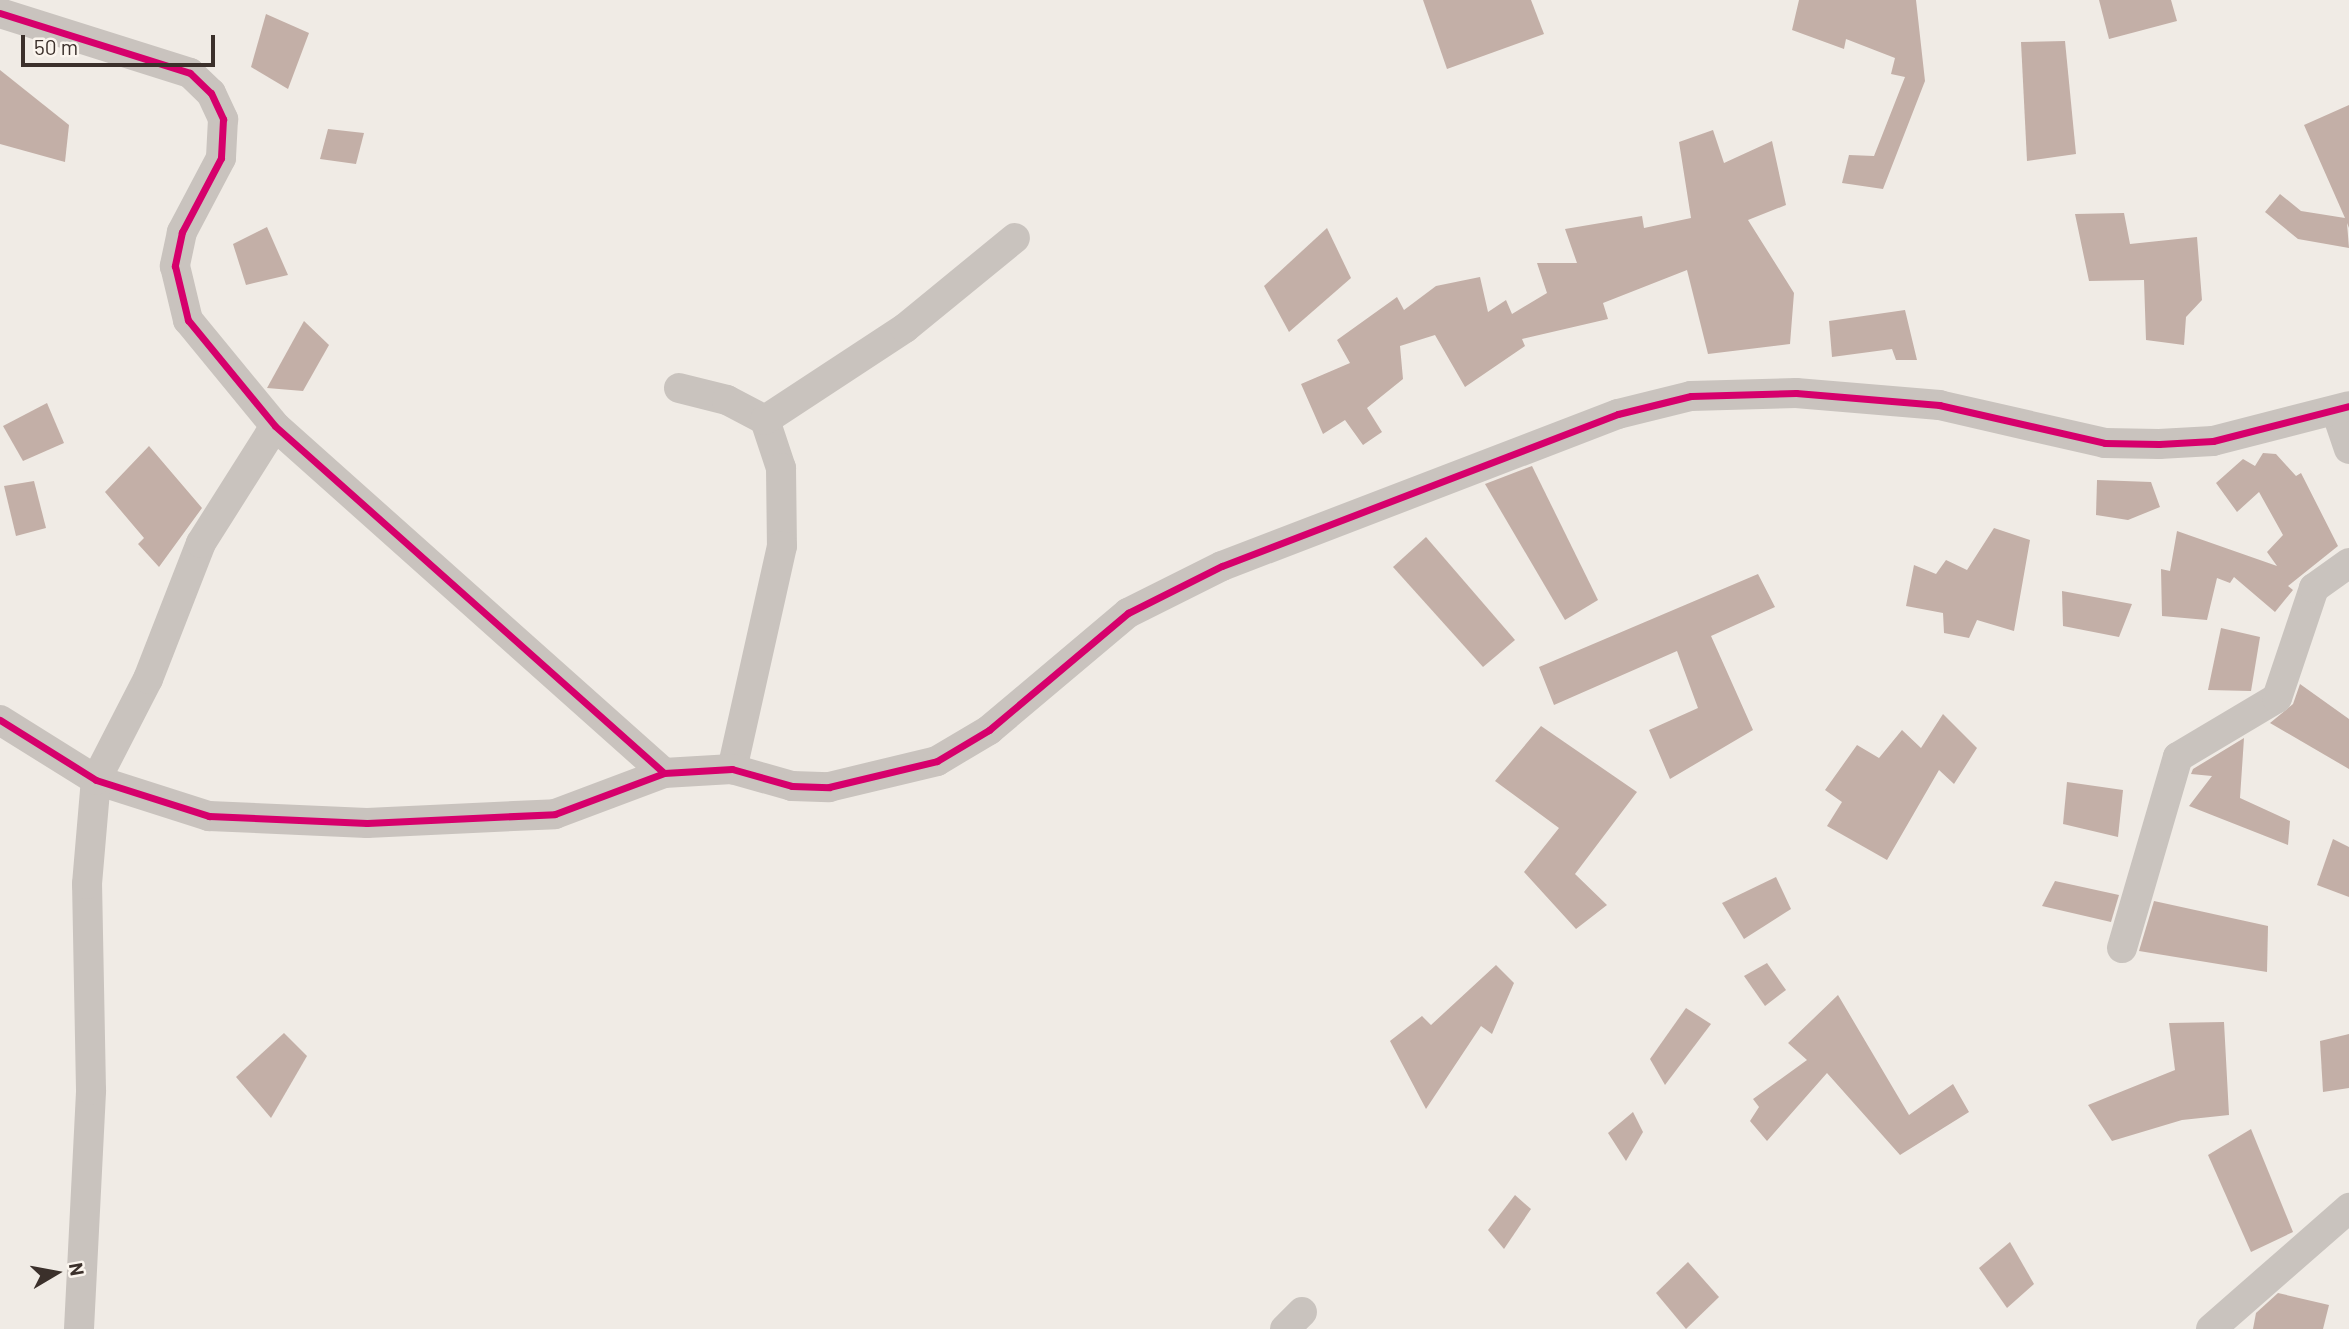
<!DOCTYPE html>
<style>
body{margin:0}
#map{position:relative;width:2349px;height:1329px;overflow:hidden;background:#f0ebe5;font-family:Barlow,sans-serif}
div>[style]{position:absolute}
.building>*{inset:0;background:#c3afa7}
.minor>*{height:30px;margin:-15px;padding:0 15px;transform-origin:15px;border-radius:15px;background:#c9c3be}
.cycleway>*{height:7px;margin:-3.5px;padding:0 3.5px;transform-origin:3.5px;border-radius:3.5px;background:#d6006c}
span{translate:-50% -50%;white-space:nowrap;text-align:center;line-height:1.15;-webkit-text-stroke:7px #fbf5ee;paint-order:stroke}
.north{position:absolute;left:21px;top:1238px;width:70px;height:70px;-webkit-text-stroke:5px #fbf5ee;paint-order:stroke;rotate:80deg;font-size:19px;font-weight:700;line-height:28px;text-align:center;color:#3b302b}
.north::after{content:'';display:block;margin:auto;width:24px;height:32px;background:#3b302b;clip-path:polygon(50% 0,100% 100%,50% 72%,0 100%)}
.scale{position:absolute;left:21px;top:35px;width:194px;height:32px;box-sizing:border-box;border:4px solid #3b302b;border-top:0;padding-left:9px;font-size:21px;line-height:24px;white-space:nowrap;color:#3b302b;-webkit-text-stroke:5px #fbf5ee;paint-order:stroke}
</style>
<div id="map">
<div class="building">
<div style="clip-path:polygon(1423px 0,1531px 0,1544px 34px,1447px 69px)"></div>
<div style="clip-path:polygon(1799px 0,1916px 0,1925px 81px,1883px 189px,1842px 183px,1849px 155px,1874px 156px,1905px 77px,1891px 74px,1895px 58px,1846px 39px,1844px 49px,1792px 30px)"></div>
<div style="clip-path:polygon(2099px 0,2171px 0,2177px 21px,2109px 39px)"></div>
<div style="clip-path:polygon(266px 14px,309px 33px,288px 89px,251px 67px)"></div>
<div style="clip-path:polygon(2065px 41px,2076px 154px,2027px 161px,2021px 42px)"></div>
<div style="clip-path:polygon(0 70px,69px 125px,65px 162px,0 144px)"></div>
<div style="clip-path:polygon(2349px 105px,2349px 228px,2347px 223px,2349px 248px,2298px 239px,2265px 212px,2280px 194px,2301px 211px,2345px 218px,2304px 125px)"></div>
<div style="clip-path:polygon(328px 129px,364px 133px,356px 164px,320px 159px)"></div>
<div style="clip-path:polygon(1713px 130px,1724px 163px,1772px 141px,1786px 205px,1748px 220px,1794px 293px,1790px 344px,1708px 354px,1687px 270px,1603px 303px,1608px 319px,1522px 339px,1525px 346px,1465px 387px,1435px 335px,1400px 346px,1403px 379px,1367px 408px,1382px 432px,1363px 445px,1345px 420px,1323px 434px,1301px 384px,1350px 363px,1337px 340px,1397px 297px,1404px 310px,1436px 286px,1480px 277px,1488px 312px,1506px 300px,1512px 314px,1547px 293px,1537px 263px,1577px 263px,1565px 229px,1642px 216px,1644px 228px,1691px 218px,1679px 142px)"></div>
<div style="clip-path:polygon(2124px 213px,2130px 244px,2197px 237px,2202px 300px,2186px 317px,2184px 345px,2146px 340px,2144px 280px,2089px 281px,2075px 214px)"></div>
<div style="clip-path:polygon(267px 227px,288px 275px,246px 285px,233px 244px)"></div>
<div style="clip-path:polygon(1327px 228px,1351px 278px,1289px 332px,1264px 286px)"></div>
<div style="clip-path:polygon(1905px 310px,1917px 360px,1896px 360px,1892px 349px,1832px 357px,1829px 321px)"></div>
<div style="clip-path:polygon(304px 321px,329px 345px,303px 391px,267px 388px)"></div>
<div style="clip-path:polygon(47px 403px,64px 443px,23px 461px,3px 426px)"></div>
<div style="clip-path:polygon(149px 446px,202px 508px,159px 567px,138px 544px,144px 538px,105px 492px)"></div>
<div style="clip-path:polygon(2263px 453px,2276px 454px,2296px 476px,2301px 473px,2338px 546px,2288px 586px,2293px 590px,2275px 612px,2234px 577px,2230px 583px,2217px 578px,2207px 620px,2162px 616px,2161px 569px,2170px 571px,2177px 531px,2277px 566px,2267px 552px,2283px 535px,2259px 492px,2237px 512px,2216px 483px,2243px 459px,2255px 466px)"></div>
<div style="clip-path:polygon(1532px 466px,1598px 600px,1565px 620px,1485px 484px)"></div>
<div style="clip-path:polygon(2097px 480px,2151px 482px,2160px 507px,2128px 520px,2096px 515px)"></div>
<div style="clip-path:polygon(34px 481px,46px 528px,16px 536px,4px 486px)"></div>
<div style="clip-path:polygon(1994px 528px,2030px 540px,2014px 631px,1977px 620px,1969px 638px,1944px 633px,1943px 613px,1906px 606px,1914px 565px,1936px 574px,1946px 560px,1967px 570px)"></div>
<div style="clip-path:polygon(1426px 537px,1515px 640px,1483px 667px,1393px 567px)"></div>
<div style="clip-path:polygon(1758px 574px,1775px 607px,1711px 636px,1753px 730px,1670px 779px,1649px 730px,1698px 708px,1677px 651px,1554px 705px,1539px 667px)"></div>
<div style="clip-path:polygon(2062px 591px,2132px 604px,2119px 637px,2063px 626px)"></div>
<div style="clip-path:polygon(2221px 628px,2260px 637px,2251px 691px,2208px 690px)"></div>
<div style="clip-path:polygon(2300px 684px,2349px 719px,2349px 769px,2270px 723px,2293px 704px)"></div>
<div style="clip-path:polygon(1943px 714px,1977px 748px,1954px 784px,1939px 770px,1887px 860px,1827px 826px,1842px 802px,1825px 790px,1857px 745px,1879px 758px,1902px 730px,1921px 748px)"></div>
<div style="clip-path:polygon(1541px 726px,1637px 792px,1575px 874px,1607px 905px,1576px 929px,1524px 872px,1559px 828px,1495px 781px)"></div>
<div style="clip-path:polygon(2244px 738px,2240px 798px,2290px 821px,2288px 845px,2189px 806px,2212px 776px,2191px 774px,2193px 769px)"></div>
<div style="clip-path:polygon(2067px 782px,2123px 790px,2118px 837px,2063px 824px)"></div>
<div style="clip-path:polygon(2333px 839px,2349px 847px,2349px 897px,2317px 885px)"></div>
<div style="clip-path:polygon(1776px 877px,1791px 909px,1744px 939px,1722px 903px)"></div>
<div style="clip-path:polygon(2055px 881px,2119px 895px,2111px 922px,2042px 906px)"></div>
<div style="clip-path:polygon(2154px 901px,2268px 926px,2267px 972px,2139px 951px)"></div>
<div style="clip-path:polygon(1767px 963px,1786px 990px,1765px 1006px,1744px 976px)"></div>
<div style="clip-path:polygon(1496px 965px,1514px 983px,1492px 1034px,1481px 1026px,1426px 1109px,1390px 1041px,1422px 1016px,1431px 1025px)"></div>
<div style="clip-path:polygon(1838px 995px,1909px 1115px,1953px 1084px,1969px 1112px,1900px 1155px,1827px 1073px,1767px 1141px,1750px 1121px,1759px 1107px,1753px 1099px,1807px 1060px,1788px 1043px)"></div>
<div style="clip-path:polygon(1686px 1008px,1711px 1024px,1665px 1085px,1650px 1059px)"></div>
<div style="clip-path:polygon(2224px 1022px,2229px 1115px,2182px 1120px,2112px 1141px,2088px 1105px,2175px 1070px,2169px 1023px)"></div>
<div style="clip-path:polygon(284px 1033px,307px 1056px,271px 1118px,236px 1077px)"></div>
<div style="clip-path:polygon(2349px 1034px,2349px 1088px,2323px 1092px,2320px 1041px)"></div>
<div style="clip-path:polygon(1633px 1112px,1643px 1132px,1626px 1161px,1608px 1133px)"></div>
<div style="clip-path:polygon(2251px 1129px,2293px 1232px,2251px 1252px,2208px 1155px)"></div>
<div style="clip-path:polygon(1515px 1195px,1531px 1209px,1504px 1249px,1488px 1230px)"></div>
<div style="clip-path:polygon(2010px 1242px,2034px 1284px,2007px 1308px,1979px 1268px)"></div>
<div style="clip-path:polygon(1688px 1262px,1719px 1297px,1686px 1329px,1656px 1293px)"></div>
<div style="clip-path:polygon(2278px 1293px,2329px 1305px,2323px 1329px,2253px 1329px,2256px 1313px)"></div>
</div>
<div class="minor">
<div style="left:0;top:13px;width:199px;rotate:17.5deg"></div>
<div style="left:190px;top:73px;width:29px;rotate:44deg"></div>
<div style="left:211px;top:93px;width:29px;rotate:65deg"></div>
<div style="left:223px;top:119px;width:39px;rotate:93deg"></div>
<div style="left:221px;top:158px;width:84px;rotate:117.8deg"></div>
<div style="left:182px;top:232px;width:35px;rotate:102deg"></div>
<div style="left:175px;top:266px;width:56px;rotate:76.5deg"></div>
<div style="left:188px;top:320px;width:137px;rotate:50.6deg"></div>
<div style="left:275px;top:426px;width:521px;rotate:41.73deg"></div>
<div style="left:679px;top:388px;width:49px;rotate:14deg"></div>
<div style="left:727px;top:400px;width:43px;rotate:27.8deg"></div>
<div style="left:765px;top:420px;width:51px;rotate:71.6deg"></div>
<div style="left:781px;top:468px;width:78px;rotate:89.3deg"></div>
<div style="left:782px;top:546px;width:229px;rotate:102.6deg"></div>
<div style="left:2336px;top:411px;width:40px;rotate:71.1deg"></div>
<div style="left:765px;top:420px;width:168px;rotate:-33.3deg"></div>
<div style="left:905px;top:328px;width:142px;rotate:-39.3deg"></div>
<div style="left:0;top:720px;width:113px;rotate:32deg"></div>
<div style="left:96px;top:780px;width:119px;rotate:17.7deg"></div>
<div style="left:209px;top:816px;width:158px;rotate:2.5deg"></div>
<div style="left:367px;top:823px;width:188px;rotate:-2.7deg"></div>
<div style="left:555px;top:814px;width:116px;rotate:-20.6deg"></div>
<div style="left:664px;top:773px;width:68px;rotate:-3.4deg"></div>
<div style="left:732px;top:769px;width:62px;rotate:15.8deg"></div>
<div style="left:792px;top:786px;width:37px;rotate:2deg"></div>
<div style="left:829px;top:787px;width:111px;rotate:-13.5deg"></div>
<div style="left:937px;top:761px;width:61px;rotate:-30.8deg"></div>
<div style="left:989px;top:730px;width:182px;rotate:-40.1deg"></div>
<div style="left:1128px;top:613px;width:105px;rotate:-26.6deg"></div>
<div style="left:1222px;top:566px;width:424px;rotate:-21deg"></div>
<div style="left:1618px;top:414px;width:75px;rotate:-13.9deg"></div>
<div style="left:1691px;top:396px;width:105px;rotate:-1.6deg"></div>
<div style="left:1796px;top:393px;width:144px;rotate:4.8deg"></div>
<div style="left:1939px;top:405px;width:170px;rotate:12.9deg"></div>
<div style="left:2105px;top:443px;width:54px;rotate:1.1deg"></div>
<div style="left:2159px;top:444px;width:54px;rotate:-3.2deg"></div>
<div style="left:2213px;top:441px;width:140px;rotate:-14.4deg"></div>
<div style="left:2122px;top:948px;width:199px;rotate:-73.7deg"></div>
<div style="left:2178px;top:757px;width:115px;rotate:-30.8deg"></div>
<div style="left:2277px;top:698px;width:116px;rotate:-71.4deg"></div>
<div style="left:2314px;top:588px;width:43px;rotate:-35.5deg"></div>
<div style="left:79px;top:1329px;width:239px;rotate:-87.1deg"></div>
<div style="left:91px;top:1090px;width:206px;rotate:-91.1deg"></div>
<div style="left:87px;top:884px;width:104px;rotate:-85.1deg"></div>
<div style="left:96px;top:780px;width:114px;rotate:-62.8deg"></div>
<div style="left:148px;top:679px;width:146px;rotate:-68.7deg"></div>
<div style="left:201px;top:543px;width:138px;rotate:-57.7deg"></div>
<div style="left:1285px;top:1329px;width:24px;rotate:-45deg"></div>
<div style="left:2211px;top:1329px;width:184px;rotate:-41.2deg"></div>
</div>
<div class="cycleway">
<div style="left:0;top:13px;width:199px;rotate:17.5deg"></div>
<div style="left:190px;top:73px;width:29px;rotate:44deg"></div>
<div style="left:211px;top:93px;width:29px;rotate:65deg"></div>
<div style="left:223px;top:119px;width:39px;rotate:93deg"></div>
<div style="left:221px;top:158px;width:84px;rotate:117.8deg"></div>
<div style="left:182px;top:232px;width:35px;rotate:102deg"></div>
<div style="left:175px;top:266px;width:56px;rotate:76.5deg"></div>
<div style="left:188px;top:320px;width:137px;rotate:50.6deg"></div>
<div style="left:275px;top:426px;width:521px;rotate:41.73deg"></div>
<div style="left:0;top:720px;width:113px;rotate:32deg"></div>
<div style="left:96px;top:780px;width:119px;rotate:17.7deg"></div>
<div style="left:209px;top:816px;width:158px;rotate:2.5deg"></div>
<div style="left:367px;top:823px;width:188px;rotate:-2.7deg"></div>
<div style="left:555px;top:814px;width:116px;rotate:-20.6deg"></div>
<div style="left:664px;top:773px;width:68px;rotate:-3.4deg"></div>
<div style="left:732px;top:769px;width:62px;rotate:15.8deg"></div>
<div style="left:792px;top:786px;width:37px;rotate:2deg"></div>
<div style="left:829px;top:787px;width:111px;rotate:-13.5deg"></div>
<div style="left:937px;top:761px;width:61px;rotate:-30.8deg"></div>
<div style="left:989px;top:730px;width:182px;rotate:-40.1deg"></div>
<div style="left:1128px;top:613px;width:105px;rotate:-26.6deg"></div>
<div style="left:1222px;top:566px;width:424px;rotate:-21deg"></div>
<div style="left:1618px;top:414px;width:75px;rotate:-13.9deg"></div>
<div style="left:1691px;top:396px;width:105px;rotate:-1.6deg"></div>
<div style="left:1796px;top:393px;width:144px;rotate:4.8deg"></div>
<div style="left:1939px;top:405px;width:170px;rotate:12.9deg"></div>
<div style="left:2105px;top:443px;width:54px;rotate:1.1deg"></div>
<div style="left:2159px;top:444px;width:54px;rotate:-3.2deg"></div>
<div style="left:2213px;top:441px;width:140px;rotate:-14.4deg"></div>
</div>
<div class="north">N</div>
<div class="scale">50 m</div>
</div>
